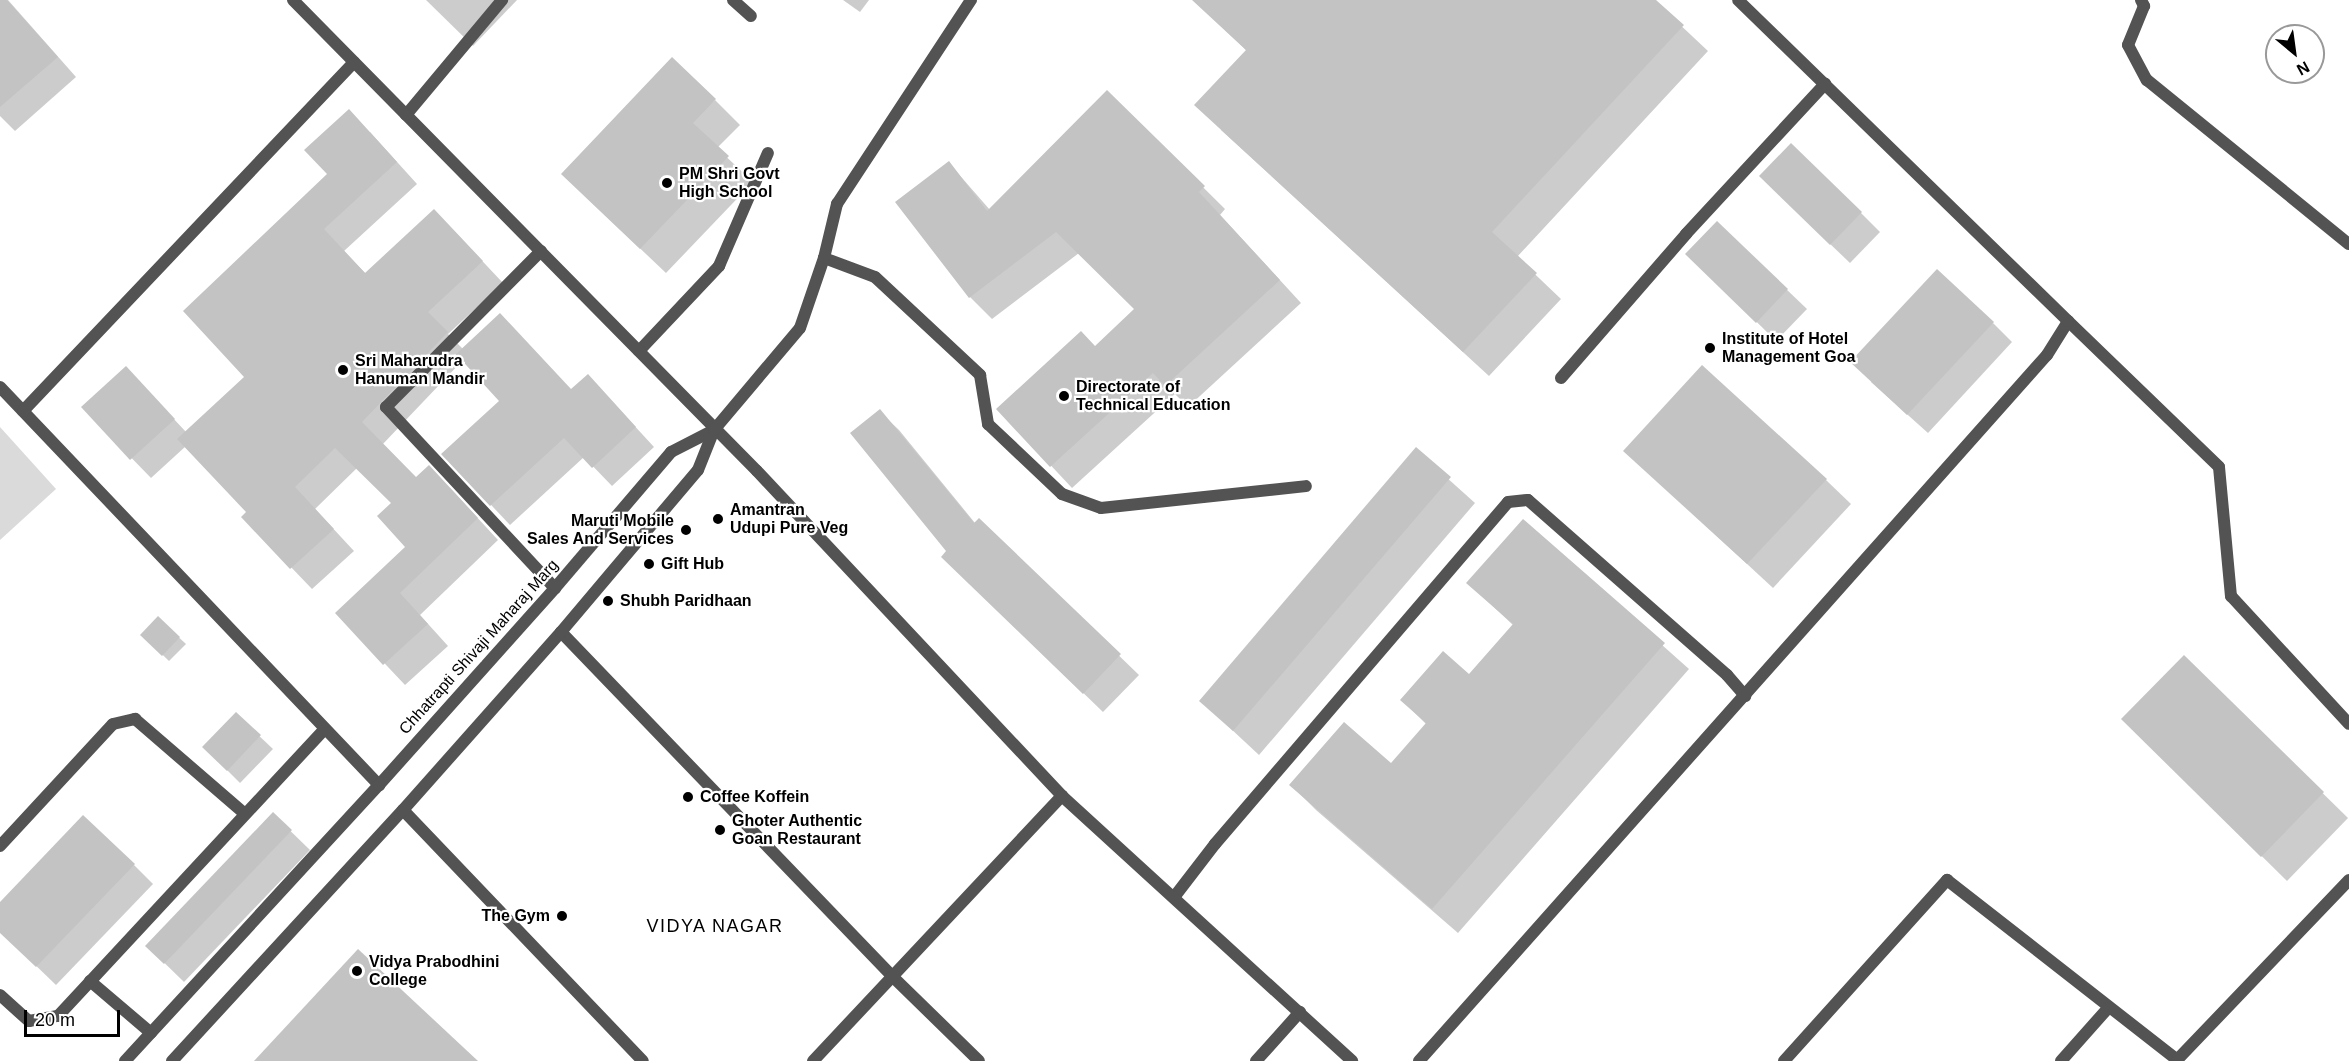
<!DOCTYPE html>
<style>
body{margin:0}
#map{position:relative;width:2349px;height:1061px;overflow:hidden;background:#fff;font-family:Helvetica,sans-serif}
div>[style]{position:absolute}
.green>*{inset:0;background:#dadada}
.shadow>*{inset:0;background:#0003}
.building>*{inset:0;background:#c3c3c3}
.service>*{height:12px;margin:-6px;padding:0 6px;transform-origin:6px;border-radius:6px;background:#535353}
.minor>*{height:12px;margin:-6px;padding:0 6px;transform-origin:6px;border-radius:6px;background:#535353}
.tertiary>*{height:12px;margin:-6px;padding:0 6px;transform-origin:6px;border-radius:6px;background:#535353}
.dots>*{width:16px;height:16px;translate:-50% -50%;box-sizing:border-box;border:3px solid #fff;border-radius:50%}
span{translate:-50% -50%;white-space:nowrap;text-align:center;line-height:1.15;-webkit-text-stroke:4.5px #fff;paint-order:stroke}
.poi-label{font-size:16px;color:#000;font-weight:700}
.left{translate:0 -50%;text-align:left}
.right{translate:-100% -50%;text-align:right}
.street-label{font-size:16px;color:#000}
.neighbourhood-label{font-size:18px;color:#000;letter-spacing:1.5px}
.north{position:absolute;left:2265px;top:24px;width:60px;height:60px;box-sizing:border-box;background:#fff;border:2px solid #999;border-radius:50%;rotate:151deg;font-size:16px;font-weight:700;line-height:24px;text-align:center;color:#000}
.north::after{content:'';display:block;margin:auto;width:21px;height:27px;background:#000;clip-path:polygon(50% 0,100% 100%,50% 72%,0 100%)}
.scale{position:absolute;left:24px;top:1010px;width:96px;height:27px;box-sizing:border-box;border:3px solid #000;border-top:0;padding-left:8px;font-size:18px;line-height:21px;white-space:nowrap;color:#000;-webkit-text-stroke:4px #fff;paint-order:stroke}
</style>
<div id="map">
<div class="green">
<div style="clip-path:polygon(0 427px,56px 489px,0 540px)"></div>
</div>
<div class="shadow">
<div style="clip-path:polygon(0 0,8px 0,76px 77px,15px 131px,0 116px)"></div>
<div style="clip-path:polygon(426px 0,517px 0,473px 46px)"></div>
<div style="clip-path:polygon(843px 0,869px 0,860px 12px)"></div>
<div style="clip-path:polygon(1209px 0,1609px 0,1659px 5px,1708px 51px,1517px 257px,1561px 299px,1489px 376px,1221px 130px,1247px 51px,1202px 8px)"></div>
<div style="clip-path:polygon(1107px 92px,1225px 209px,1220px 215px,1301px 303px,1188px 407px,1175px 394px,1072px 488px,998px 409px,1096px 347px,1136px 310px,1079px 253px,992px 319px,970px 297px,898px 203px,949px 163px,990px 210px)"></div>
<div style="clip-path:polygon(715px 100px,740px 125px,717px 148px,753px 182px,666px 273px,588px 199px)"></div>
<div style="clip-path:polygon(370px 132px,417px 184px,344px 251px,366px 274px,455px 232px,503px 283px,448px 334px,463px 349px,572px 391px,607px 396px,654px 447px,612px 486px,584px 457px,510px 525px,443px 454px,501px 401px,463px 360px,382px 445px,416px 479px,450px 488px,498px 540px,420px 615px,448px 646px,405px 685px,337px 613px,407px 547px,393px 504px,357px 468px,315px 509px,354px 551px,312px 589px,243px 517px,248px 512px,186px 446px,151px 478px,83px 408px,145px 388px,186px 432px,246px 377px,329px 175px)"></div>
<div style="clip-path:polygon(1780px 196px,1861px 213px,1880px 232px,1850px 263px)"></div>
<div style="clip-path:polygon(1717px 223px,1807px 309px,1776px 341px,1707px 273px)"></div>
<div style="clip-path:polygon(1993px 323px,2012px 342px,1928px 433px,1871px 382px)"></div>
<div style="clip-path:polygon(879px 411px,899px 430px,975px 523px,979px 520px,1139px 675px,1103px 712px,962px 576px)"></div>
<div style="clip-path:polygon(1416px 450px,1475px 503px,1259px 755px,1201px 701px)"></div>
<div style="clip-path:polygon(1625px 451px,1826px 480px,1851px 504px,1773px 588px)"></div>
<div style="clip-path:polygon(1523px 521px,1689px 669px,1458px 933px,1316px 810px,1291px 785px,1391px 765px,1427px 725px,1402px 700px,1469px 676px,1513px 625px,1468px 583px)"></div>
<div style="clip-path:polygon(158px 618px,186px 644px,169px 661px,142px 635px)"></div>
<div style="clip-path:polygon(2184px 657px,2348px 818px,2287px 881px,2148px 744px)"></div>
<div style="clip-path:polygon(236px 714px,273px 749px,240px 783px,204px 747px)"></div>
<div style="clip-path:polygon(273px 814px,310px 850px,184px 982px,147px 946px)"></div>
<div style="clip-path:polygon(134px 865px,153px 884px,56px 985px,0 931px,0 904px)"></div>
</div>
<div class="building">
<div style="clip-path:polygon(0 0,7px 0,58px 57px,0 107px)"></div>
<div style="clip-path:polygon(1192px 0,1656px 0,1684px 25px,1492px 232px,1537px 273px,1463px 352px,1194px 105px,1246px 50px)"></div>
<div style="clip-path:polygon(672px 57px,716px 99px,693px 123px,729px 156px,640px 249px,561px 174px)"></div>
<div style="clip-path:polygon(1107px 90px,1205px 186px,1199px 192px,1280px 280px,1165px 386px,1153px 373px,1050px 467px,996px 409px,1081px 331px,1095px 346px,1134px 309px,1056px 232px,969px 298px,895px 202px,949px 161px,987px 211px)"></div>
<div style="clip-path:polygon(349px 109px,397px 162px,324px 229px,365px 273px,434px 209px,483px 261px,428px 312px,448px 332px,362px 422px,416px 477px,429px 465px,478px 518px,400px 593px,428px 624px,383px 665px,335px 613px,405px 547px,377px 516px,391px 503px,335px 448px,295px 487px,334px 529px,290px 569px,241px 517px,246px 512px,177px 439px,244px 377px,183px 311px,327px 174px,304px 150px)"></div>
<div style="clip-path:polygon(1791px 143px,1862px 212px,1830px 245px,1759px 176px)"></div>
<div style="clip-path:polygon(1717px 221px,1788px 289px,1756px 323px,1685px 254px)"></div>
<div style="clip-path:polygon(1937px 269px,1994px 322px,1907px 415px,1850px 362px)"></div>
<div style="clip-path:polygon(500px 313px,571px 389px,588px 374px,636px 427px,592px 468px,564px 438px,490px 506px,441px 454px,499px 401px,456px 354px)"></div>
<div style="clip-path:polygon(1702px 365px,1827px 479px,1747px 564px,1623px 451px)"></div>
<div style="clip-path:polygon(126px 366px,175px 419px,130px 460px,81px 407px)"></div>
<div style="clip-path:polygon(880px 409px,974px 523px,979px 518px,1121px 654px,1083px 694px,941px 557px,946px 551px,850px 433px)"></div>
<div style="clip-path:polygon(1416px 447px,1451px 477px,1233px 731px,1199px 701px)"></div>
<div style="clip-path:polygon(1523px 519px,1665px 643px,1432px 909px,1289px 785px,1344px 722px,1391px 763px,1426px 723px,1400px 700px,1443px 651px,1469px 674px,1513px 624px,1466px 583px)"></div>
<div style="clip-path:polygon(158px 616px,180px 637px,162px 656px,140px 635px)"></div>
<div style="clip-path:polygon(2184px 655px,2324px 792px,2261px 857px,2121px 719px)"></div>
<div style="clip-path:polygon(236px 712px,261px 735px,227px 771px,202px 747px)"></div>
<div style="clip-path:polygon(273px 812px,292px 830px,164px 964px,145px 946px)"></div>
<div style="clip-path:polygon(83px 815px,135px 864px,36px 967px,0 933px,0 902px)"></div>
<div style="clip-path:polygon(358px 949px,478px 1061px,254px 1061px)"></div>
</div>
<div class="service">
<div style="left:733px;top:0;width:24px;rotate:42deg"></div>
<div style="left:2141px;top:0;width:7px;rotate:63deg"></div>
<div style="left:2144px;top:6px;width:42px;rotate:112.3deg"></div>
<div style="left:2128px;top:45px;width:40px;rotate:62deg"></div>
<div style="left:2147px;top:80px;width:260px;rotate:39.1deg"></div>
<div style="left:406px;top:115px;width:150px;rotate:-50.1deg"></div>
<div style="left:824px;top:258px;width:54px;rotate:20.4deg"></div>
<div style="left:875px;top:277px;width:144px;rotate:43deg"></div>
<div style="left:980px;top:375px;width:50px;rotate:80.7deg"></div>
<div style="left:988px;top:424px;width:102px;rotate:43.4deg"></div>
<div style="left:1062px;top:494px;width:41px;rotate:19.7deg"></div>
<div style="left:1101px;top:508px;width:206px;rotate:-6.1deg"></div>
<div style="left:2068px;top:321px;width:210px;rotate:44deg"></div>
<div style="left:2219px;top:467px;width:130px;rotate:84.7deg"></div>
<div style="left:2231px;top:596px;width:174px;rotate:47.3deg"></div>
<div style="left:639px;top:351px;width:117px;rotate:-46.7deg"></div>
<div style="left:719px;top:266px;width:123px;rotate:-66.6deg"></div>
<div style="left:1561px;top:378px;width:191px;rotate:-49deg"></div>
<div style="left:1686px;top:234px;width:205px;rotate:-47.2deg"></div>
<div style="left:0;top:846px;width:166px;rotate:-47.2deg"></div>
<div style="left:113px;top:724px;width:23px;rotate:-13deg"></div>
<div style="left:135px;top:719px;width:145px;rotate:40.8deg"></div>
<div style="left:1175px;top:896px;width:66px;rotate:-52.4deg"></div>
<div style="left:1215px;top:844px;width:450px;rotate:-49.4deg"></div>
<div style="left:1508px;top:502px;width:20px;rotate:-6deg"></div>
<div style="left:1528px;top:500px;width:265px;rotate:41.3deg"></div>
<div style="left:1727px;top:675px;width:28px;rotate:49deg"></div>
<div style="left:90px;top:981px;width:80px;rotate:40.4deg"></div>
<div style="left:0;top:995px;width:39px;rotate:42deg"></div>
<div style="left:29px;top:1021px;width:29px;rotate:-10deg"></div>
<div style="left:58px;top:1016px;width:392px;rotate:-47.1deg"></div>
</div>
<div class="minor">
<div style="left:541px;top:251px;width:220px;rotate:134.8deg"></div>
<div style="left:386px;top:407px;width:248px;rotate:47deg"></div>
<div style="left:0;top:387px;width:550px;rotate:46.4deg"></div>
<div style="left:23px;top:411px;width:481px;rotate:-46.5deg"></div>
<div style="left:561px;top:632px;width:479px;rotate:46.1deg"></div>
<div style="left:893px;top:977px;width:120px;rotate:44.3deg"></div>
<div style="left:403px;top:810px;width:347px;rotate:46.3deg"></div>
<div style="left:813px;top:1061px;width:364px;rotate:-46.8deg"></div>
<div style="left:1256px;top:1061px;width:66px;rotate:-48.1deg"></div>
<div style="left:1419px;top:1061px;width:945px;rotate:-48.35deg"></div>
<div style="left:2047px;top:355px;width:40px;rotate:-58deg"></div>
<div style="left:2068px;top:321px;width:460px;rotate:-135.8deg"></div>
<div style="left:1784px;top:1061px;width:244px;rotate:-48deg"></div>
<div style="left:1947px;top:880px;width:292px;rotate:38deg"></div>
<div style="left:2177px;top:1060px;width:249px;rotate:-46.3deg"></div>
<div style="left:2061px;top:1061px;width:71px;rotate:-48.4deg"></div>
</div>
<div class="tertiary">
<div style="left:293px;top:0;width:661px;rotate:45.43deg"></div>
<div style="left:757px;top:471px;width:446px;rotate:46.8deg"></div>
<div style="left:1062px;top:796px;width:393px;rotate:42.4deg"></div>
<div style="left:125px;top:1061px;width:375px;rotate:-47.4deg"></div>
<div style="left:379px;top:785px;width:264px;rotate:-48.2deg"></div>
<div style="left:555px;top:588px;width:179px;rotate:-49.5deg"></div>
<div style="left:671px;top:452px;width:48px;rotate:-27.1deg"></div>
<div style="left:172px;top:1061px;width:341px;rotate:-47.4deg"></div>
<div style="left:403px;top:810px;width:238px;rotate:-48.4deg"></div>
<div style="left:561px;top:632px;width:212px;rotate:-49.8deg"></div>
<div style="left:698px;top:470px;width:43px;rotate:-68.2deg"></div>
<div style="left:714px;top:430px;width:133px;rotate:-49.9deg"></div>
<div style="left:800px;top:328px;width:74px;rotate:-71.1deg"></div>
<div style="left:824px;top:258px;width:56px;rotate:-76.5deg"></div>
<div style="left:837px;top:204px;width:244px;rotate:-56.7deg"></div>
</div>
<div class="dots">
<div style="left:667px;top:183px;background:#000"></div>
<div style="left:1710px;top:348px;background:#000"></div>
<div style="left:343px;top:370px;background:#000"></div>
<div style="left:1064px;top:396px;background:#000"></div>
<div style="left:718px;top:519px;background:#000"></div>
<div style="left:686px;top:530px;background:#000"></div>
<div style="left:649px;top:564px;background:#000"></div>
<div style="left:608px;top:601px;background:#000"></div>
<div style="left:688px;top:797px;background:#000"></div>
<div style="left:720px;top:830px;background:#000"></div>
<div style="left:562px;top:916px;background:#000"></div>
<div style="left:357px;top:971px;background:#000"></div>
</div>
<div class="poi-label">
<span class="left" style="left:679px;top:183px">PM Shri Govt<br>High School</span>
<span class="left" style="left:1722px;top:348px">Institute of Hotel<br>Management Goa</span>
<span class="left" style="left:355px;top:370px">Sri Maharudra<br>Hanuman Mandir</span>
<span class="left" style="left:1076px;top:396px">Directorate of<br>Technical Education</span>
<span class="left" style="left:730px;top:519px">Amantran<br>Udupi Pure Veg</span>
<span class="right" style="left:674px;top:530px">Maruti Mobile<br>Sales And Services</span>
<span class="left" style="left:661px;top:564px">Gift Hub</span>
<span class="left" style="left:620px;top:601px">Shubh Paridhaan</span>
<span class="left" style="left:700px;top:797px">Coffee Koffein</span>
<span class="left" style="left:732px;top:830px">Ghoter Authentic<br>Goan Restaurant</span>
<span class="right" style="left:550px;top:916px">The Gym</span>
<span class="left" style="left:369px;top:971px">Vidya Prabodhini<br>College</span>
</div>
<div class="street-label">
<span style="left:479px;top:647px;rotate:-48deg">Chhatrapti Shivaji Maharaj Marg</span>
</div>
<div class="neighbourhood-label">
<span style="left:715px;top:926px">VIDYA NAGAR</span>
</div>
<div class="north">N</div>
<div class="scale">20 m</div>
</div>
